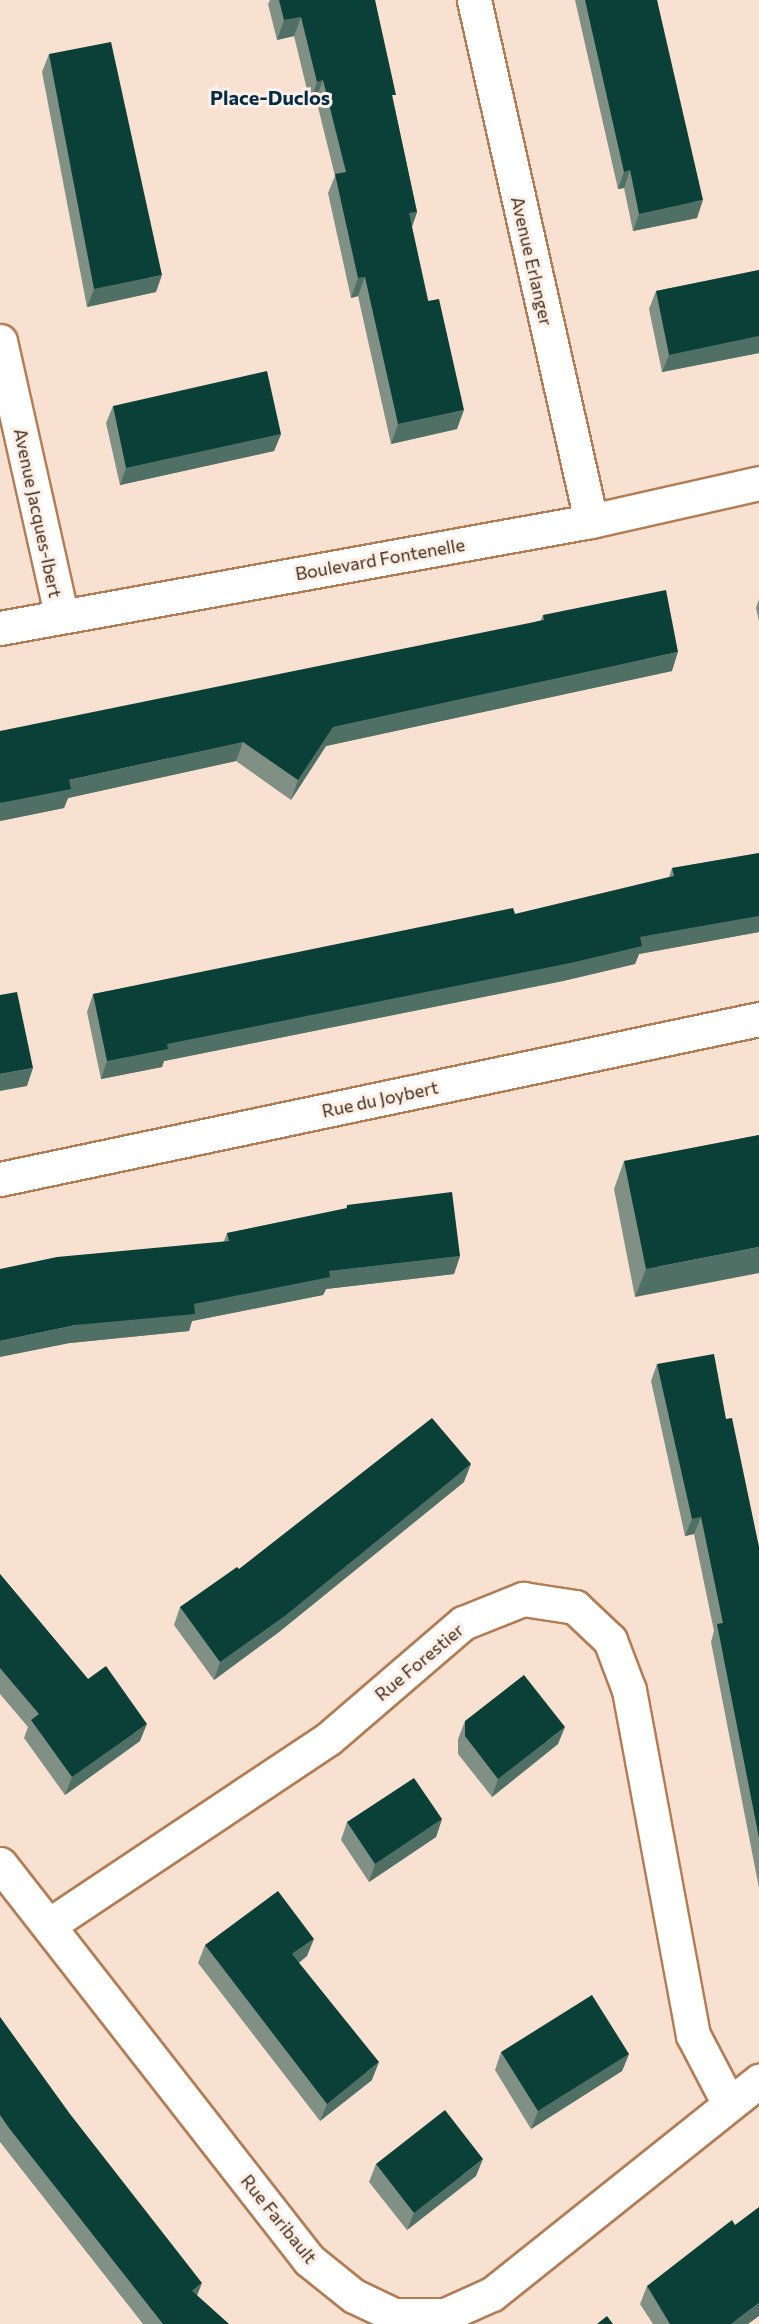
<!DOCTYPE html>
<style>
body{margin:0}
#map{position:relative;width:759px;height:2324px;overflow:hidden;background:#f8e1d0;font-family:Commissioner,sans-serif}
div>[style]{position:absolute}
.roads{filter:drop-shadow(2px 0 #b27d55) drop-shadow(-2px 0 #b27d55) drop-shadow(0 2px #b27d55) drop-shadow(0 -2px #b27d55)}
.minor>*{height:33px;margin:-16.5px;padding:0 16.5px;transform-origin:16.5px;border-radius:16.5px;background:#fff}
.wall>*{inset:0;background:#819084}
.shaded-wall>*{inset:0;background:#517065}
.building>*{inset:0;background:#0a4037}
span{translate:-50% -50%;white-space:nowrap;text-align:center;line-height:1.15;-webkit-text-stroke:6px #fcf0e8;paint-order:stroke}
.street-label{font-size:18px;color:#402b1a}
.neighbourhood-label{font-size:20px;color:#032d44;font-weight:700}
</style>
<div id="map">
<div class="roads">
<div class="minor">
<div style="left:474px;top:0;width:534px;rotate:77.34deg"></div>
<div style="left:0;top:341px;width:281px;rotate:77.4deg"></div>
<div style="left:0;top:628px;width:601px;rotate:-10.26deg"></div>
<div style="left:591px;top:521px;width:172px;rotate:-12.7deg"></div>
<div style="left:0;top:1179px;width:776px;rotate:-11.9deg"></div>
<div style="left:0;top:1864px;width:502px;rotate:52.03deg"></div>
<div style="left:309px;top:2260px;width:58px;rotate:38.7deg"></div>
<div style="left:354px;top:2296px;width:44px;rotate:25.4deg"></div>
<div style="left:394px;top:2315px;width:51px"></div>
<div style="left:445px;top:2315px;width:51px;rotate:-24.1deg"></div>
<div style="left:492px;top:2294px;width:342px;rotate:-38.6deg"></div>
<div style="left:49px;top:1925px;width:335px;rotate:-33.7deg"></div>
<div style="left:328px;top:1739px;width:178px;rotate:-40.7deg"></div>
<div style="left:463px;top:1623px;width:65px;rotate:-21.8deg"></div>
<div style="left:523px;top:1599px;width:53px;rotate:8.7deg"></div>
<div style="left:575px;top:1607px;width:48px;rotate:43.3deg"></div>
<div style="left:610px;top:1640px;width:53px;rotate:69.2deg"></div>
<div style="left:629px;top:1690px;width:351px;rotate:79.5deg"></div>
<div style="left:693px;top:2035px;width:78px;rotate:62.4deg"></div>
</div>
</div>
<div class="wall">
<div style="clip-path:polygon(270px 0,375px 0,393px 100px,417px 212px,412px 227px,457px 429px,391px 444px,358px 296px,351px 298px,328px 193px,335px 176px,316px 99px,310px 102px,294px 36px,277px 40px,268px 4px)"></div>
<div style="clip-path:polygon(575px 0,657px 0,697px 218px,633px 231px,624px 188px,618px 189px)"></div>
<div style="clip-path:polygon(49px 54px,156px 292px,87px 307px,42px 72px)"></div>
<div style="clip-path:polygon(759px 270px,759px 353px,662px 372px,649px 309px,656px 291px)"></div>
<div style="clip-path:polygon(113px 406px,281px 434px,274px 451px,120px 485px,106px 423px)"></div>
<div style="clip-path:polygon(759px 599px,759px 621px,756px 608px)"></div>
<div style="clip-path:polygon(543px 615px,672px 671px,326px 746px,291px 800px,236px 761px,68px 798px,64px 808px,0 821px,541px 620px)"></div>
<div style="clip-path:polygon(759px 853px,759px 932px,639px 954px,635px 964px,563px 981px,164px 1061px,162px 1067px,101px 1079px,87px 1012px,93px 994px,515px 914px,669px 877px,672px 868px)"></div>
<div style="clip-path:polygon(759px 1135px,635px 1297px,614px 1189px,624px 1161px)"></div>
<div style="clip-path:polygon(347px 1205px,460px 1256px,454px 1274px,326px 1289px,323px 1295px,192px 1321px,189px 1331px,70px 1343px,224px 1241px,227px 1233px,346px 1209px)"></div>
<div style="clip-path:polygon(657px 1364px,726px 1419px,759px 1547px,759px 1888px,711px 1642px,714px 1631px,694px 1534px,685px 1536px,651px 1381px)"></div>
<div style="clip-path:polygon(464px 1482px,279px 1632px,214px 1680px,174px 1625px,180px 1607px,239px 1569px)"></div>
<div style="clip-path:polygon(0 1574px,140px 1741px,65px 1795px,24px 1738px,28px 1727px,0 1694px)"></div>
<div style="clip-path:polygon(465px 1721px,558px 1744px,492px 1797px,458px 1754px,458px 1739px)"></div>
<div style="clip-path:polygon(442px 1819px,436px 1837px,369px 1882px,341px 1840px,347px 1822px)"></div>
<div style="clip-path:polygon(205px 1945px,307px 1956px,299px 1963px,372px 2080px,320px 2121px,198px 1963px)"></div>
<div style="clip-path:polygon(0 2017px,197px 2295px,229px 2324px,143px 2324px,0 2142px)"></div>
<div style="clip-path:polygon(501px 2052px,629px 2054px,622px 2071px,531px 2129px,495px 2070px)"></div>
<div style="clip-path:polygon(376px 2164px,476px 2176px,407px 2230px,369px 2182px)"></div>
<div style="clip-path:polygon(647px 2286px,748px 2324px,653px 2324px,640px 2304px)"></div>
</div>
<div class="shaded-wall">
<div style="clip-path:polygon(301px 17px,294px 36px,277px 40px,284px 20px)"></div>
<div style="clip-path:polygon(323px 80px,316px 99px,310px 102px,317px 82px)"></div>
<div style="clip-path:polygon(630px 170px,624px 188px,618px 189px,624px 172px)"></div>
<div style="clip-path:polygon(703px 200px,697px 218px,633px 231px,639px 214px)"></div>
<div style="clip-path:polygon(417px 212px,410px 232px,409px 213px)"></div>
<div style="clip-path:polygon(162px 275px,156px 292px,87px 307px,94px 289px)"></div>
<div style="clip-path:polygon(365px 277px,358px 296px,351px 298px,358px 278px)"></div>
<div style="clip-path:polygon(759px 336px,759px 353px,662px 372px,669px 355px)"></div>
<div style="clip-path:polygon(464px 410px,457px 429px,391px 444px,398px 424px)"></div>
<div style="clip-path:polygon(281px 434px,274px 451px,120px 485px,126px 468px)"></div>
<div style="clip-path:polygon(678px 652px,672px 671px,326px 746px,291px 800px,298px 780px,333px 727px)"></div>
<div style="clip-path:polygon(243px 742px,236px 761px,68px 798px,64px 808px,0 821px,0 803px,69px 780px)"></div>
<div style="clip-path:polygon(759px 916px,759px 932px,639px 954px,635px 964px,563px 981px,164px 1061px,162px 1067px,101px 1079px,107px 1061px,167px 1044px,640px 937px)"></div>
<div style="clip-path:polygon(33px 1068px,27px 1086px,0 1091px,0 1074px)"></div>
<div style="clip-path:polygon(759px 1247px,759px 1273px,635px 1297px,646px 1269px)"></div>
<div style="clip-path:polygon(460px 1256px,454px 1274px,326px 1289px,323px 1295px,192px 1321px,189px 1331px,70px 1343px,0 1357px,0 1341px,76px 1325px,194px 1304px,329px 1271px)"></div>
<div style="clip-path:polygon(471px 1464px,464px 1482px,279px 1632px,214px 1680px,220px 1662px)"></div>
<div style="clip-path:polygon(701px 1517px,694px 1534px,685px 1536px,692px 1519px)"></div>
<div style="clip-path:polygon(147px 1724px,140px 1741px,65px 1795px,72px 1777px)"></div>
<div style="clip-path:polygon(565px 1727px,558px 1744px,492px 1797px,498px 1779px)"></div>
<div style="clip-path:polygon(442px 1819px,436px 1837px,369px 1882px,375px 1864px)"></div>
<div style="clip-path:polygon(314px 1939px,307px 1956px,286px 1972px,292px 1954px)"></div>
<div style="clip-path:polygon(629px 2054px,622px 2071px,531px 2129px,538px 2111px)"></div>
<div style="clip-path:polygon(379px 2062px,372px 2080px,320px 2121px,327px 2104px)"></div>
<div style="clip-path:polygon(483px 2159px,476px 2176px,407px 2230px,414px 2213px)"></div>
<div style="clip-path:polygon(202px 2283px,195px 2301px,192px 2291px)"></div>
<div style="clip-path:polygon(759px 2303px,759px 2316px,748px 2324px,731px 2324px)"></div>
</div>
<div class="building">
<div style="clip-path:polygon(279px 0,375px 0,396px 95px,392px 95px,417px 212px,409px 213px,428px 301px,439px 299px,464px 410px,398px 424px,365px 277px,358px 278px,335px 174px,346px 172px,323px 80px,317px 82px,301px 17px,284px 20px)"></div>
<div style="clip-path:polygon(585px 0,657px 0,703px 200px,639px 214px,630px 170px,624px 172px)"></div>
<div style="clip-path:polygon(111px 42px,162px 275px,94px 289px,49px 54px)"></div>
<div style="clip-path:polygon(759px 270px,759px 336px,669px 355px,656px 291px)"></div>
<div style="clip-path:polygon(267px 371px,281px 434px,126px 468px,113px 406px)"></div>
<div style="clip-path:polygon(666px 590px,678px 652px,333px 727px,298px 780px,243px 742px,69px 780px,71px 789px,0 803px,0 731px,544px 620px,543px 615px)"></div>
<div style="clip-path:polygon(759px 853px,759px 916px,640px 937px,642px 946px,570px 963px,167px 1044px,168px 1049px,107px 1061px,93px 994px,513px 908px,515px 914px,674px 876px,672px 868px)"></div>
<div style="clip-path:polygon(17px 992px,33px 1068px,0 1074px,0 995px)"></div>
<div style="clip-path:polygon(759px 1135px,759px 1247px,646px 1269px,624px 1161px)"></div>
<div style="clip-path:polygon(452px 1192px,460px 1256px,329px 1271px,330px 1277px,194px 1304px,195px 1314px,76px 1325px,0 1341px,0 1269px,57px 1257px,229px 1241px,227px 1233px,347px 1208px,347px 1205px)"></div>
<div style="clip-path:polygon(714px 1354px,726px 1419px,732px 1418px,759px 1547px,759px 1838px,717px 1624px,723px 1623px,701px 1517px,692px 1519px,657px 1364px)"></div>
<div style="clip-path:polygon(432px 1418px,471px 1464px,286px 1615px,220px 1662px,180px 1607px,237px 1567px,239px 1569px)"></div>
<div style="clip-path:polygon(0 1574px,88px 1679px,106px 1666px,147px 1724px,72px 1777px,31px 1720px,39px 1714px,0 1668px)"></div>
<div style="clip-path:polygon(524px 1675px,565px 1727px,498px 1779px,465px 1736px,465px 1721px)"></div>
<div style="clip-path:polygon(414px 1778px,442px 1819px,375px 1864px,347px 1822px)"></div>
<div style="clip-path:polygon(278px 1891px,314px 1939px,292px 1954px,379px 2062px,327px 2104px,205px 1945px)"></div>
<div style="clip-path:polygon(592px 1995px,629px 2054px,538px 2111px,501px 2052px)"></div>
<div style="clip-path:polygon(0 2017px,70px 2114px,202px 2283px,192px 2291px,229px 2324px,163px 2324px,9px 2128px,0 2115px)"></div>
<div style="clip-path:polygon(445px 2110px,483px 2159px,414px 2213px,376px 2164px)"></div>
<div style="clip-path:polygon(759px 2207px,759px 2303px,731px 2324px,670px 2324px,647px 2286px,732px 2220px,735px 2225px)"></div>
<div style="clip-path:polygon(607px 2316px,613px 2324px,597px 2324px)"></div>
</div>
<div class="street-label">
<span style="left:532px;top:261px;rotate:77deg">Avenue Erlanger</span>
<span style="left:38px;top:513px;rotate:78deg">Avenue Jacques-Ibert</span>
<span style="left:380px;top:559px;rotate:-10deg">Boulevard Fontenelle</span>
<span style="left:380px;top:1099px;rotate:-12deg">Rue du Joybert</span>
<span style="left:419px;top:1662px;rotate:-40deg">Rue Forestier</span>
<span style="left:279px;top:2219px;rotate:51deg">Rue Faribault</span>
</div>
<div class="neighbourhood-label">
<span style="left:270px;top:97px">Place-Duclos</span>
</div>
</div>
